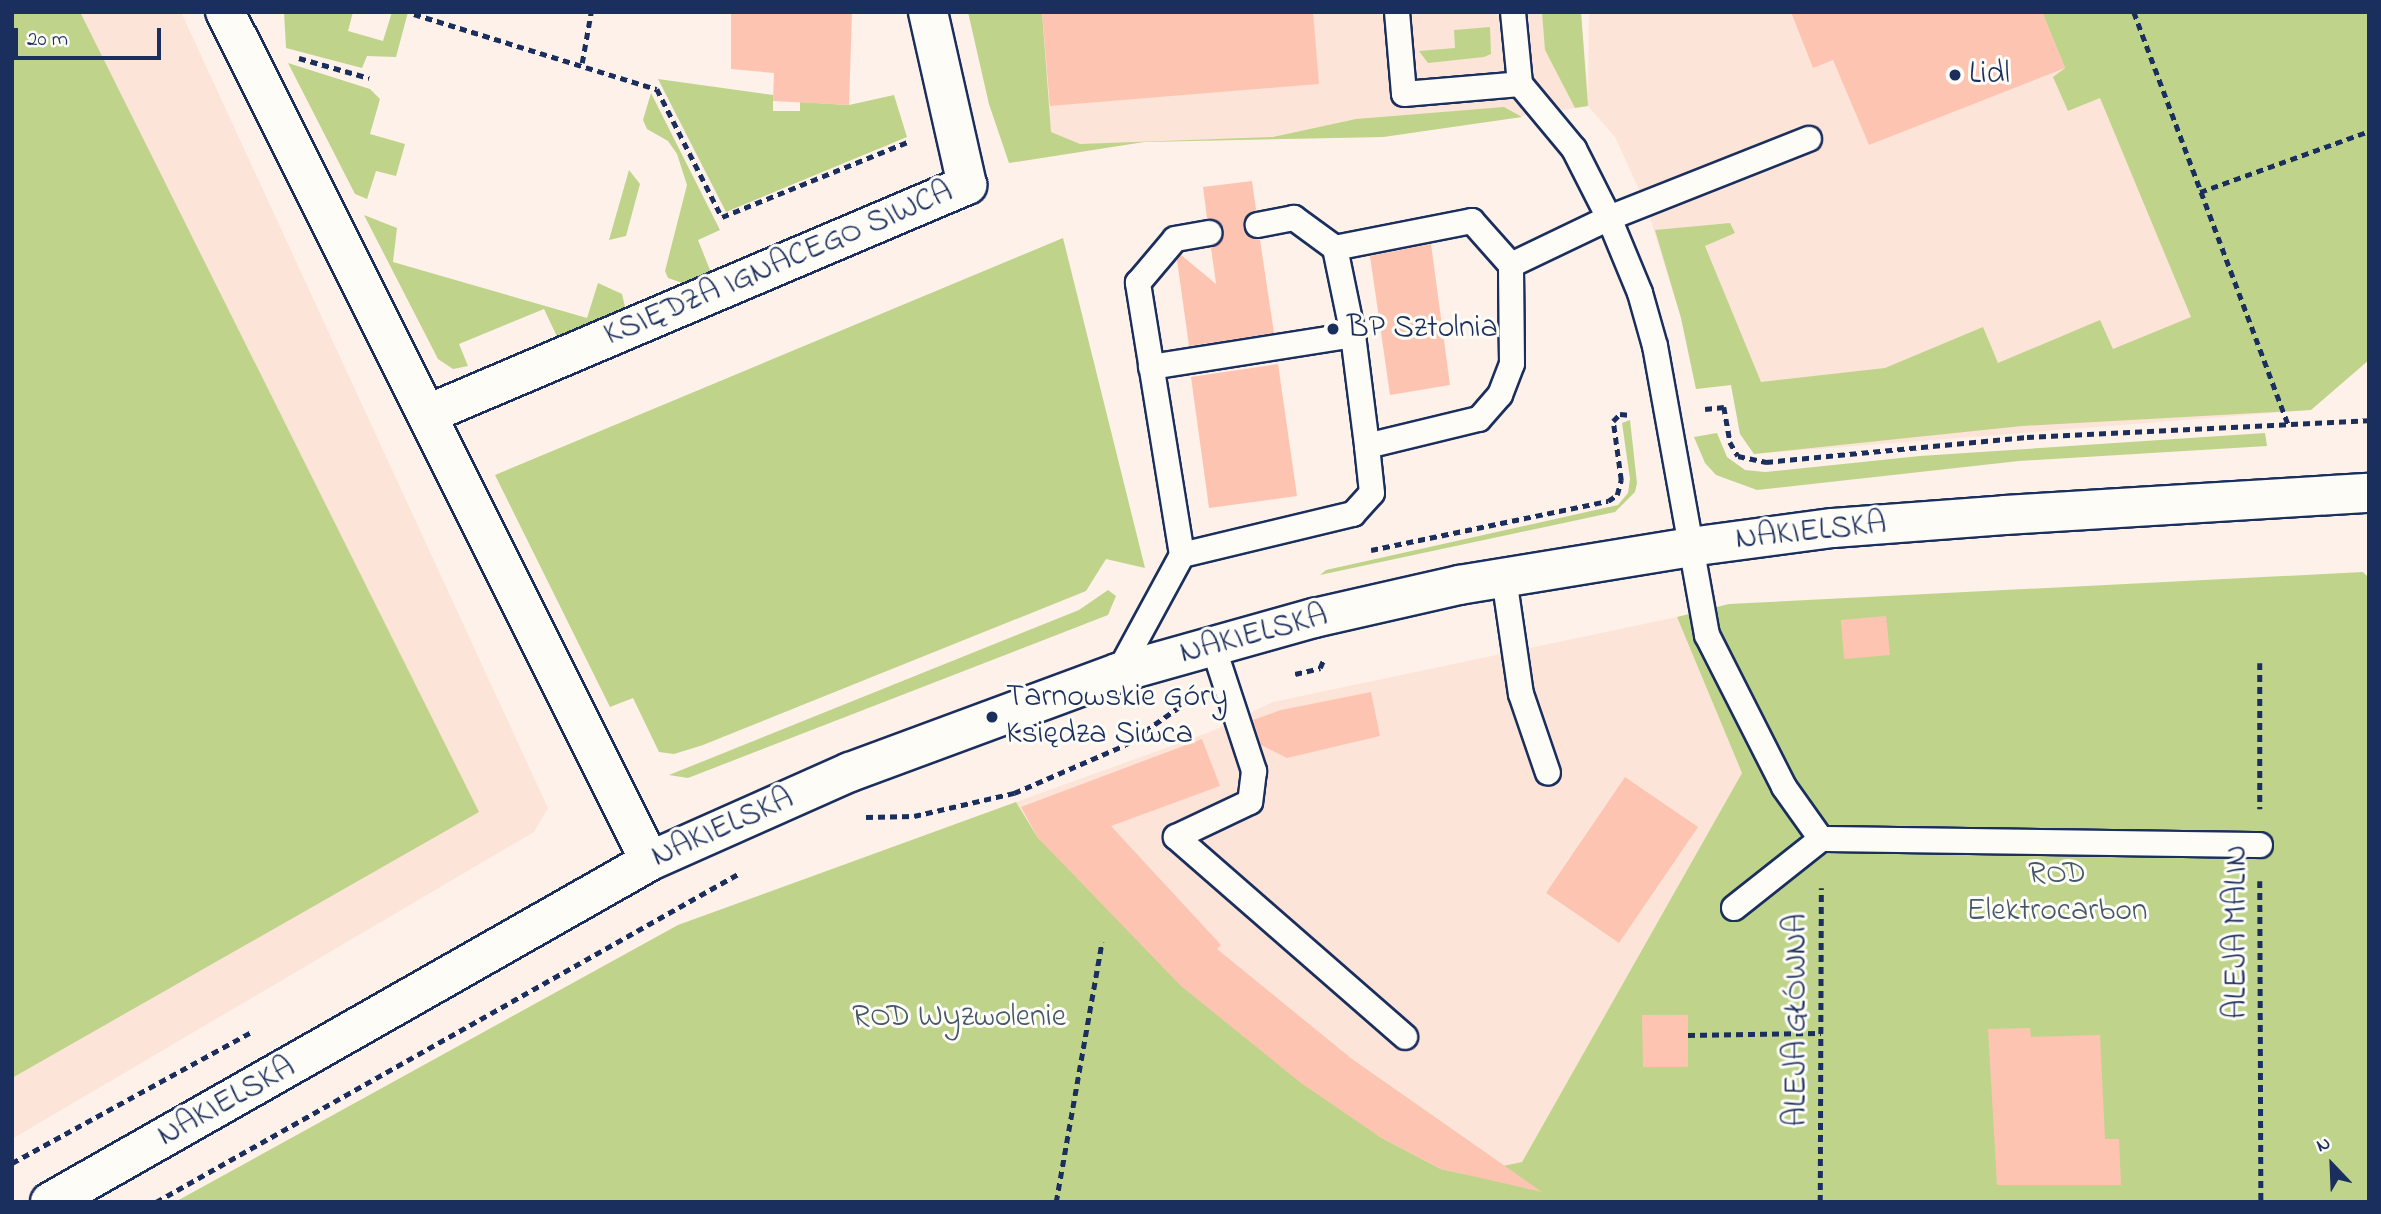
<!DOCTYPE html>
<meta charset="utf-8">
<style>
body{margin:0}
#map{position:relative;width:2381px;height:1214px;overflow:hidden;background:#fdf1e9;font-family:"Indie Flower",sans-serif}
div>[style]{position:absolute}
.built>*{inset:0;background:#fde4d8}
.green>*{inset:0;background:#bfd48a}
.building>*{inset:0;background:#fdc5b1}
.path>*{height:4.5px;margin-top:-2.25px;transform-origin:0;background:repeating-linear-gradient(90deg,#1b2f5e 0 7px,transparent 0 12px)}
.roads{filter:drop-shadow(2px 0 #1b2f5e) drop-shadow(-2px 0 #1b2f5e) drop-shadow(0 2px #1b2f5e) drop-shadow(0 -2px #1b2f5e)}
.lane>*{height:24px;margin:-12px;padding:0 12px;transform-origin:12px;border-radius:12px;background:#fdfcf7}
.street>*{height:38px;margin:-19px;padding:0 19px;transform-origin:19px;border-radius:19px;background:#fdfcf7}
.secondary>*{height:38px;margin:-19px;padding:0 19px;transform-origin:19px;border-radius:19px;background:#fdfcf7}
.dots>*{width:19px;height:19px;translate:-50% -50%;box-sizing:border-box;border:4px solid #fdfcf7;border-radius:50%}
span{translate:-50% -50%;white-space:nowrap;text-align:center;line-height:1.15;-webkit-text-stroke:6px #fdfcf7;paint-order:stroke}
.poi-label{font-size:32px;color:#1b2f5e}
.left{translate:0 -50%;text-align:left}
.street-label{font-size:32px;color:#1b2f5e}
.park-label{font-size:32px;color:#445869}
.frame{position:absolute;inset:0;border:14px solid #1b2f5e;pointer-events:none}
.north{position:absolute;left:2297px;top:1130px;width:70px;height:70px;-webkit-text-stroke:5px #fdfcf7;paint-order:stroke;rotate:337deg;font-size:19px;font-weight:700;line-height:28px;text-align:center;color:#1b2f5e}
.north::after{content:'';display:block;margin:auto;width:24px;height:32px;background:#1b2f5e;clip-path:polygon(50% 0,100% 100%,50% 72%,0 100%)}
.scale{position:absolute;left:14px;top:28px;width:147px;height:32px;box-sizing:border-box;border:4px solid #1b2f5e;border-top:0;padding-left:9px;font-size:21px;line-height:24px;white-space:nowrap;color:#1b2f5e;-webkit-text-stroke:5px #fdfcf7;paint-order:stroke}
</style>
<div id="map">
<div class="built">
<div style="clip-path:polygon(12px 12px,181px 12px,548px 808px,534px 832px,12px 1139px)"></div>
<div style="clip-path:polygon(968px 12px,1581px 12px,1588px 94px,1589px 12px,2150px 12px,2311px 410px,1754px 454px,1740px 434px,1731px 385px,1696px 389px,1681px 318px,1646px 205px,1615px 137px,1588px 106px,1383px 137px,1144px 142px,1009px 163px,989px 104px)"></div>
<div style="clip-path:polygon(1677px 617px,1742px 773px,1522px 1162px,1464px 1174px,1441px 1169px,1380px 1137px,1038px 838px,1016px 802px,1210px 732px,1273px 702px)"></div>
</div>
<div class="green">
<div style="clip-path:polygon(12px 12px,80px 12px,479px 812px,12px 1078px)"></div>
<div style="clip-path:polygon(284px 12px,353px 12px,348px 31px,383px 41px,392px 12px,408px 12px,396px 57px,367px 56px,362px 68px,286px 48px)"></div>
<div style="clip-path:polygon(968px 12px,1042px 12px,1051px 132px,1080px 144px,1273px 137px,1356px 119px,1504px 107px,1522px 117px,1383px 137px,1144px 142px,1009px 163px,989px 104px)"></div>
<div style="clip-path:polygon(1542px 12px,1581px 12px,1588px 106px,1575px 108px,1545px 50px)"></div>
<div style="clip-path:polygon(2042px 12px,2369px 12px,2369px 360px,2311px 410px,2022px 426px,1754px 454px,1740px 434px,1731px 385px,1696px 389px,1681px 318px,1655px 230px,1730px 223px,1735px 233px,1705px 246px,1761px 382px,1885px 368px,1983px 327px,1998px 363px,2100px 320px,2113px 349px,2191px 317px,2100px 98px,2068px 111px,2053px 77px,2065px 68px)"></div>
<div style="clip-path:polygon(1490px 27px,1491px 54px,1484px 57px,1428px 63px,1419px 51px,1455px 48px,1454px 30px)"></div>
<div style="clip-path:polygon(288px 63px,370px 89px,380px 99px,370px 134px,405px 144px,396px 176px,376px 171px,367px 199px,355px 194px)"></div>
<div style="clip-path:polygon(658px 79px,773px 95px,773px 111px,800px 111px,800px 102px,849px 105px,894px 95px,907px 137px,726px 212px)"></div>
<div style="clip-path:polygon(651px 93px,720px 230px,698px 240px,712px 275px,688px 285px,668px 278px,665px 271px,687px 185px,677px 154px,668px 141px,647px 129px,643px 120px)"></div>
<div style="clip-path:polygon(629px 170px,640px 184px,626px 236px,609px 240px)"></div>
<div style="clip-path:polygon(364px 215px,397px 228px,393px 262px,587px 318px,598px 283px,622px 294px,625px 307px,620px 317px,560px 343px,544px 309px,459px 344px,468px 366px,453px 369px,438px 359px)"></div>
<div style="clip-path:polygon(1063px 238px,1145px 568px,1106px 559px,1086px 591px,703px 745px,674px 754px,659px 752px,633px 698px,610px 707px,495px 475px)"></div>
<div style="clip-path:polygon(1630px 420px,1637px 483px,1635px 492px,1615px 512px,1320px 575px,1326px 570px,1618px 505px,1628px 493px,1630px 479px,1622px 423px)"></div>
<div style="clip-path:polygon(1717px 433px,1727px 457px,1745px 470px,1765px 472px,1920px 456px,2265px 433px,2267px 446px,2019px 461px,1757px 490px,1716px 475px,1705px 463px,1694px 437px)"></div>
<div style="clip-path:polygon(2363px 572px,2369px 578px,2369px 1202px,175px 1202px,678px 925px,1016px 802px,1038px 838px,1380px 1137px,1441px 1169px,1464px 1174px,1522px 1162px,1742px 773px,1677px 617px,1729px 604px)"></div>
<div style="clip-path:polygon(1108px 590px,1116px 596px,1108px 615px,688px 778px,669px 775px,1079px 610px)"></div>
</div>
<div class="building">
<div style="clip-path:polygon(731px 12px,852px 12px,849px 105px,773px 101px,774px 73px,731px 69px)"></div>
<div style="clip-path:polygon(1042px 12px,1313px 12px,1319px 84px,1050px 106px)"></div>
<div style="clip-path:polygon(1791px 12px,2042px 12px,2065px 68px,1869px 145px,1833px 60px,1813px 68px)"></div>
<div style="clip-path:polygon(1252px 181px,1256px 210px,1248px 214px,1243px 227px,1247px 235px,1260px 240px,1274px 333px,1189px 346px,1177px 260px,1181px 255px,1216px 284px,1211px 248px,1223px 237px,1220px 223px,1207px 218px,1203px 187px)"></div>
<div style="clip-path:polygon(1431px 244px,1450px 385px,1390px 395px,1370px 256px)"></div>
<div style="clip-path:polygon(1278px 364px,1297px 496px,1209px 508px,1191px 377px)"></div>
<div style="clip-path:polygon(1886px 616px,1890px 655px,1844px 659px,1841px 620px)"></div>
<div style="clip-path:polygon(1371px 692px,1380px 736px,1287px 758px,1261px 745px,1253px 720px,1281px 710px)"></div>
<div style="clip-path:polygon(1202px 739px,1220px 786px,1111px 826px,1221px 945px,1217px 949px,1352px 1059px,1542px 1192px,1441px 1169px,1380px 1137px,1301px 1083px,1181px 986px,1038px 838px,1021px 807px)"></div>
<div style="clip-path:polygon(1625px 777px,1698px 827px,1619px 943px,1546px 893px)"></div>
<div style="clip-path:polygon(1642px 1015px,1688px 1015px,1688px 1067px,1643px 1067px)"></div>
<div style="clip-path:polygon(2030px 1028px,2031px 1037px,2100px 1035px,2105px 1139px,2119px 1139px,2121px 1185px,1997px 1185px,1988px 1029px)"></div>
</div>
<div class="path">
<div style="left:2134px;top:12px;width:440px;rotate:69.5deg"></div>
<div style="left:414px;top:14px;width:254px;rotate:17.2deg"></div>
<div style="left:657px;top:89px;width:144px;rotate:63.1deg"></div>
<div style="left:722px;top:217px;width:203px;rotate:-22deg"></div>
<div style="left:299px;top:58px;width:73px;rotate:15.9deg"></div>
<div style="left:582px;top:63px;width:52px;rotate:-80deg"></div>
<div style="left:2200px;top:192px;width:180px;rotate:-19.8deg"></div>
<div style="left:1705px;top:409px;width:19px;rotate:-6deg"></div>
<div style="left:1724px;top:407px;width:36px;rotate:80deg"></div>
<div style="left:1730px;top:442px;width:16px;rotate:60deg"></div>
<div style="left:1738px;top:456px;width:29px;rotate:12deg"></div>
<div style="left:1766px;top:462px;width:262px;rotate:-5.5deg"></div>
<div style="left:2027px;top:437px;width:342px;rotate:-2.8deg"></div>
<div style="left:1371px;top:550px;width:242px;rotate:-11.7deg"></div>
<div style="left:1608px;top:501px;width:11px;rotate:-34deg"></div>
<div style="left:1617px;top:495px;width:16px;rotate:-75deg"></div>
<div style="left:1621px;top:480px;width:60px;rotate:-97.7deg"></div>
<div style="left:1613px;top:421px;width:10px;rotate:-45deg"></div>
<div style="left:1620px;top:414px;width:11px;rotate:5deg"></div>
<div style="left:2260px;top:663px;width:146px;rotate:90deg"></div>
<div style="left:1295px;top:674px;width:26px;rotate:-13deg"></div>
<div style="left:1320px;top:668px;width:8px;rotate:-67deg"></div>
<div style="left:866px;top:817px;width:48px;rotate:-1.2deg"></div>
<div style="left:914px;top:816px;width:103px;rotate:-13deg"></div>
<div style="left:1014px;top:793px;width:121px;rotate:-23.4deg"></div>
<div style="left:1125px;top:745px;width:73px;rotate:-35deg"></div>
<div style="left:2260px;top:881px;width:321px;rotate:89.8deg"></div>
<div style="left:1688px;top:1035px;width:133px;rotate:-0.9deg"></div>
<div style="left:12px;top:1163px;width:273px;rotate:-28.7deg"></div>
<div style="left:156px;top:1202px;width:668px;rotate:-29.4deg"></div>
<div style="left:1056px;top:1202px;width:264px;rotate:-80deg"></div>
<div style="left:1820px;top:1202px;width:314px;rotate:-89.8deg"></div>
</div>
<div class="roads">
<div class="lane">
<div style="left:1397px;top:12px;width:82px;rotate:85.1deg"></div>
<div style="left:1404px;top:94px;width:116px;rotate:-4.9deg"></div>
<div style="left:1513px;top:12px;width:72px;rotate:84.4deg"></div>
<div style="left:1520px;top:84px;width:85px;rotate:50.3deg"></div>
<div style="left:1574px;top:149px;width:77px;rotate:63.1deg"></div>
<div style="left:1609px;top:218px;width:81px;rotate:67.5deg"></div>
<div style="left:1640px;top:293px;width:55px;rotate:74.2deg"></div>
<div style="left:1655px;top:346px;width:294px;rotate:79.8deg"></div>
<div style="left:1707px;top:635px;width:170px;rotate:63.1deg"></div>
<div style="left:1784px;top:787px;width:64px;rotate:54.6deg"></div>
<div style="left:1335px;top:248px;width:89px;rotate:78.3deg"></div>
<div style="left:1353px;top:335px;width:112px;rotate:82.8deg"></div>
<div style="left:1511px;top:265px;width:109px;rotate:-25.6deg"></div>
<div style="left:1609px;top:218px;width:215px;rotate:-21.6deg"></div>
<div style="left:1151px;top:367px;width:205px;rotate:-9deg"></div>
<div style="left:1182px;top:555px;width:176px;rotate:-13.5deg"></div>
<div style="left:1353px;top:514px;width:28px;rotate:-48deg"></div>
<div style="left:1372px;top:493px;width:47px;rotate:-96.1deg"></div>
<div style="left:1367px;top:446px;width:115px;rotate:-13.6deg"></div>
<div style="left:1479px;top:419px;width:32px;rotate:-49deg"></div>
<div style="left:1500px;top:395px;width:33px;rotate:-69deg"></div>
<div style="left:1512px;top:364px;width:99px;rotate:-90.6deg"></div>
<div style="left:1511px;top:265px;width:59px;rotate:-131.6deg"></div>
<div style="left:1472px;top:221px;width:140px;rotate:168.9deg"></div>
<div style="left:1335px;top:248px;width:51px;rotate:-143.8deg"></div>
<div style="left:1294px;top:218px;width:37px;rotate:169deg"></div>
<div style="left:1504px;top:578px;width:117px;rotate:81.7deg"></div>
<div style="left:1521px;top:694px;width:83px;rotate:71.1deg"></div>
<div style="left:1213px;top:646px;width:132px;rotate:71.8deg"></div>
<div style="left:1254px;top:771px;width:31px;rotate:97deg"></div>
<div style="left:1250px;top:802px;width:82px;rotate:154.7deg"></div>
<div style="left:1176px;top:837px;width:304px;rotate:41.1deg"></div>
<div style="left:1118px;top:673px;width:134px;rotate:-61.5deg"></div>
<div style="left:1182px;top:555px;width:276px;rotate:-99.2deg"></div>
<div style="left:1138px;top:283px;width:57px;rotate:-49.9deg"></div>
<div style="left:1175px;top:239px;width:35px;rotate:-10deg"></div>
<div style="left:1734px;top:908px;width:111px;rotate:-38.4deg"></div>
<div style="left:1821px;top:839px;width:439px;rotate:0.8deg"></div>
</div>
<div class="street">
<div style="left:225px;top:12px;width:949px;rotate:63.41deg"></div>
<div style="left:428px;top:414px;width:586px;rotate:-23.02deg"></div>
<div style="left:967px;top:185px;width:177px;rotate:-102.7deg"></div>
</div>
<div class="secondary">
<div style="left:50px;top:1202px;width:690px;rotate:-29.61deg"></div>
<div style="left:650px;top:861px;width:219px;rotate:-24deg"></div>
<div style="left:850px;top:772px;width:286px;rotate:-20.3deg"></div>
<div style="left:1118px;top:673px;width:204px;rotate:-15.7deg"></div>
<div style="left:1314px;top:618px;width:149px;rotate:-12.8deg"></div>
<div style="left:1459px;top:585px;width:234px;rotate:-9.3deg"></div>
<div style="left:1690px;top:547px;width:144px;rotate:-7.6deg"></div>
<div style="left:1833px;top:528px;width:172px;rotate:-4.3deg"></div>
<div style="left:2005px;top:515px;width:365px;rotate:-3.5deg"></div>
</div>
</div>
<div class="dots">
<div style="left:1955px;top:75px;background:#1b2f5e"></div>
<div style="left:1333px;top:329px;background:#1b2f5e"></div>
<div style="left:992px;top:717px;background:#1b2f5e"></div>
</div>
<div class="poi-label">
<span class="left" style="left:1969px;top:75px">Lidl</span>
<span class="left" style="left:1347px;top:329px">BP Sztolnia</span>
<span class="left" style="left:1006px;top:717px">Tarnowskie Góry<br>Księdza Siwca</span>
</div>
<div class="street-label">
<span style="left:779px;top:265px;rotate:-23deg">KSIĘDZA IGNACEGO SIWCA</span>
<span style="left:1811px;top:533px;rotate:-6deg">NAKIELSKA</span>
<span style="left:1254px;top:636px;rotate:-15deg">NAKIELSKA</span>
<span style="left:723px;top:829px;rotate:-24deg">NAKIELSKA</span>
<span style="left:2238px;top:932px;rotate:-90deg">ALEJA MALIN</span>
<span style="left:1798px;top:1020px;rotate:-90deg">ALEJA GŁÓWNA</span>
<span style="left:227px;top:1103px;rotate:-29deg">NAKIELSKA</span>
</div>
<div class="park-label">
<span style="left:2057px;top:894px">ROD<br>Elektrocarbon</span>
<span style="left:959px;top:1018px">ROD Wyzwolenie</span>
</div>
<div class="frame"></div>
<div class="north">N</div>
<div class="scale">20 m</div>
</div>
